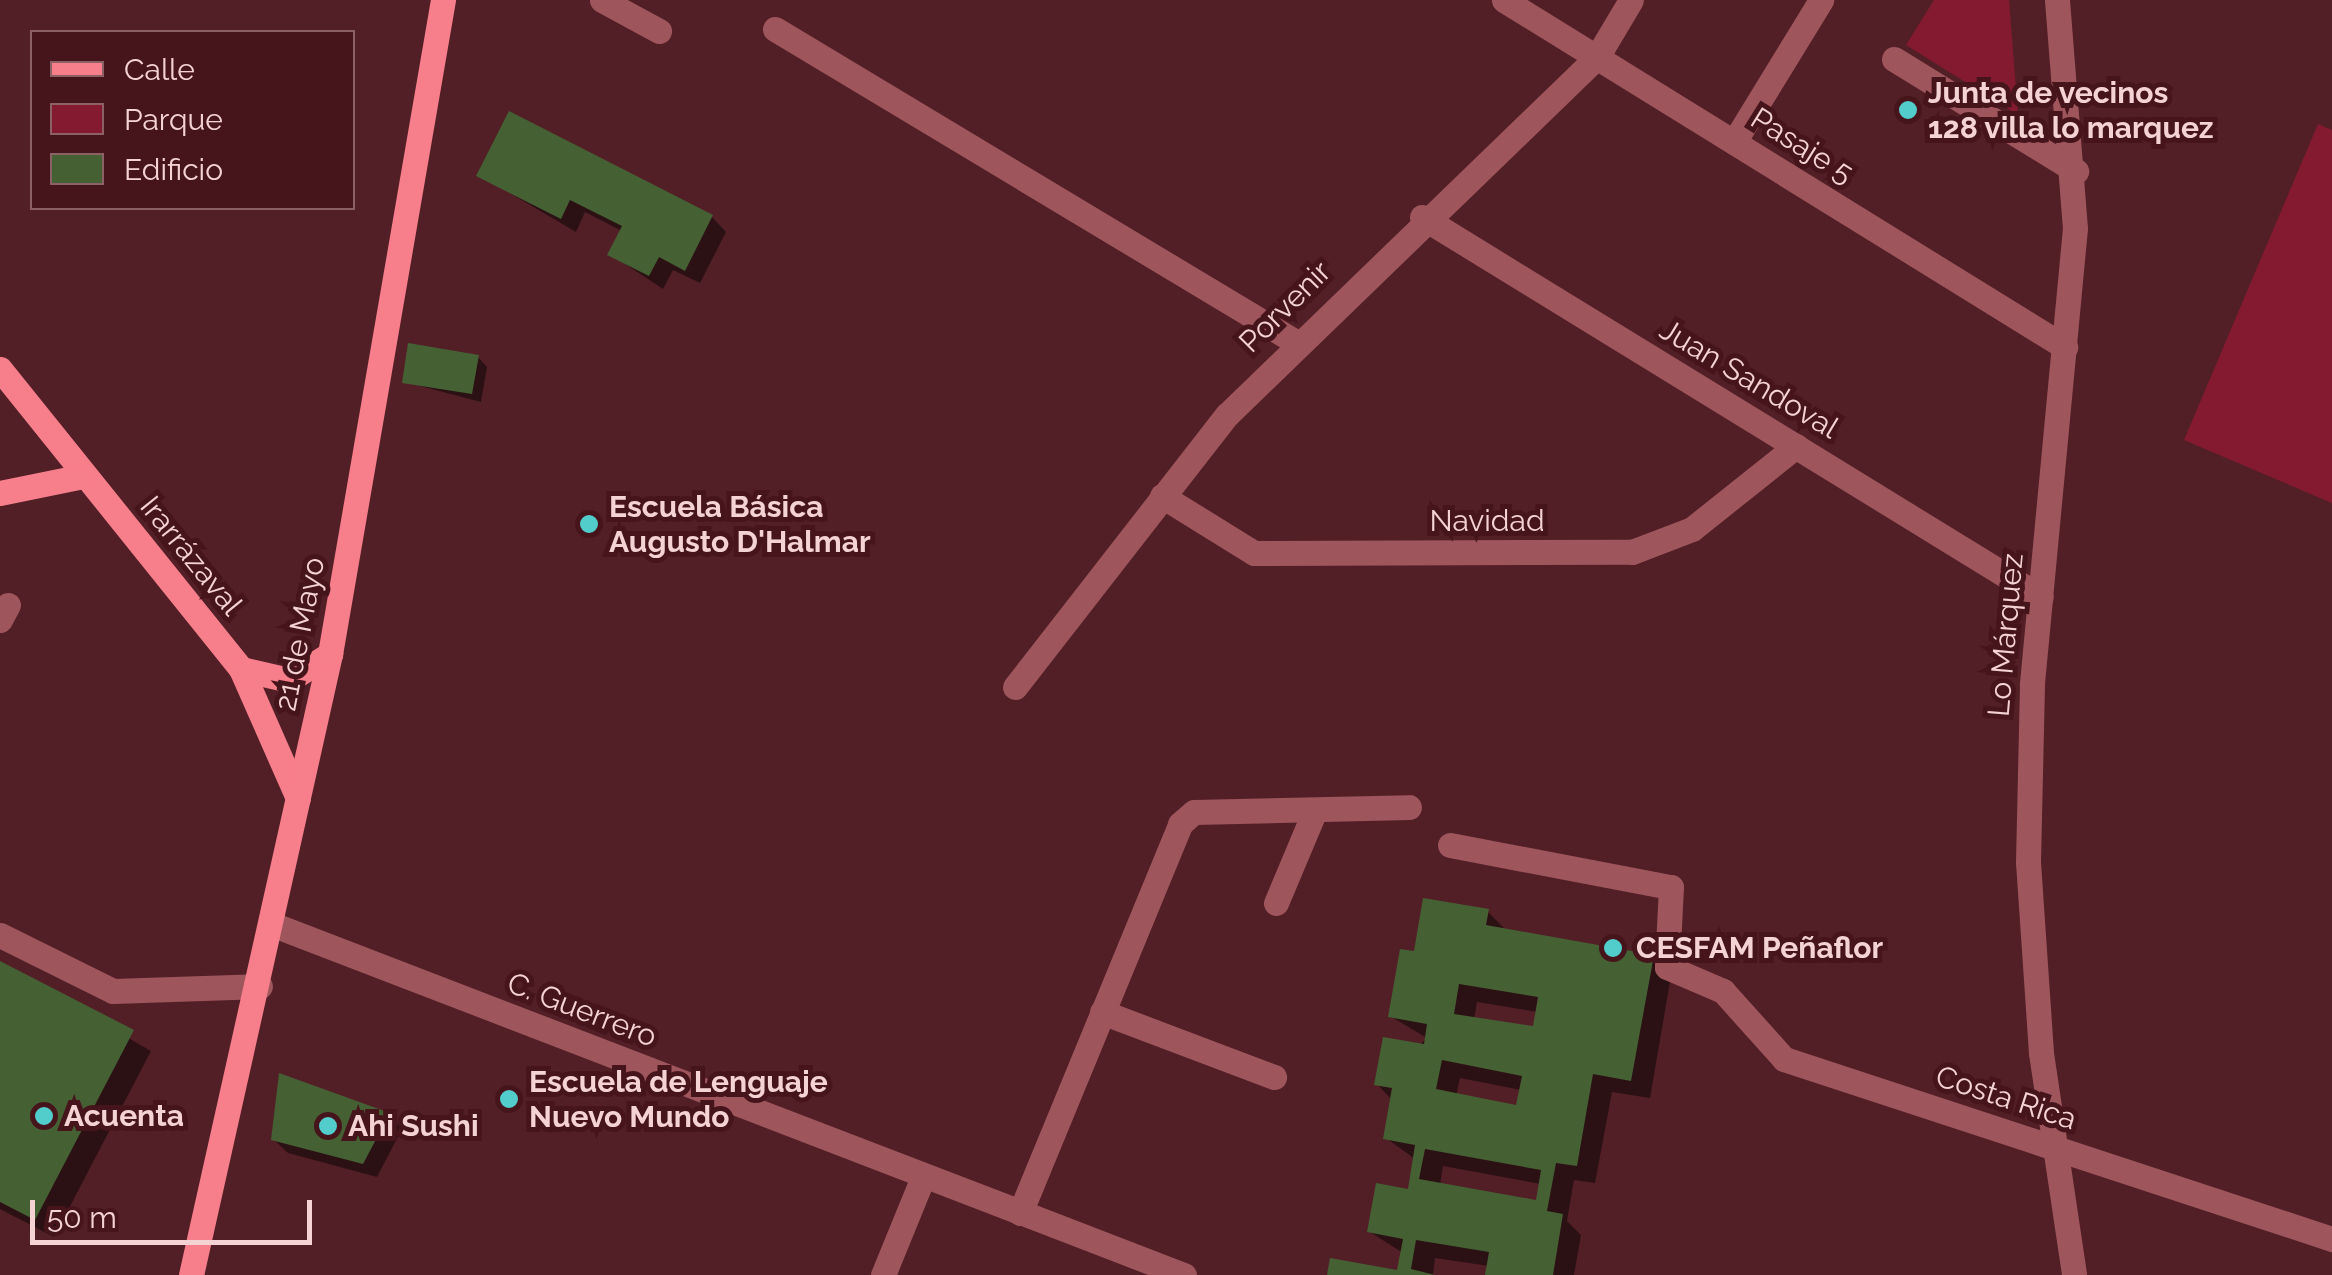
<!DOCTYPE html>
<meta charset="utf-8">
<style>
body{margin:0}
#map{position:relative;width:2332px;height:1275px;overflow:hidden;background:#521f26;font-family:Raleway,sans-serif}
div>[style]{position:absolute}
.green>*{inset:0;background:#841a30}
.shadow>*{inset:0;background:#0007}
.building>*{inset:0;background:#456134}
.minor>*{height:25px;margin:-12.5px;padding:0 12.5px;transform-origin:12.5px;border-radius:12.5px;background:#9f555c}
.major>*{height:25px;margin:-12.5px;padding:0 12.5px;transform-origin:12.5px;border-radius:12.5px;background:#f77e8b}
.dots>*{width:28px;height:28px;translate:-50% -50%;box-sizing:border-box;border:5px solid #46151c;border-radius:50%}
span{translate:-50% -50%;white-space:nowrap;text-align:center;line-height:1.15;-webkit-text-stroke:10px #46151c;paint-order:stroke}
.poi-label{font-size:30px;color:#f5d3d5;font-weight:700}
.left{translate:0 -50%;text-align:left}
.street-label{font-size:30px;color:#f5d3d5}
.legend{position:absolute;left:30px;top:30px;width:325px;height:180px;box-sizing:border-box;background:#46151c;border:2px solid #8c6166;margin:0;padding:12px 18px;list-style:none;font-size:30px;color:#f5d3d5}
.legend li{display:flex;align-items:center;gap:20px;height:50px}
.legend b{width:50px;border:2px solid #8c6166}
.scale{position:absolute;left:30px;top:1200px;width:282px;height:45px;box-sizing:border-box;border:5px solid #f5d3d5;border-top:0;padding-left:12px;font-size:30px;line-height:35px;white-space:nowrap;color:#f5d3d5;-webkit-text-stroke:8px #46151c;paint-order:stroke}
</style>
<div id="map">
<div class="green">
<div style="clip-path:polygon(1934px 0,2009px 0,2018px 115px,1906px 45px)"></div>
<div style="clip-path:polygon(2318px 124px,2332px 130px,2332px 503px,2184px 440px)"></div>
</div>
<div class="shadow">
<div style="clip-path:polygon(479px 175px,712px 217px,726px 232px,700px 283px,673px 270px,663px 289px,610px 254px,622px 231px,585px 212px,576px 232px)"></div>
<div style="clip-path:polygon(478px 357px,487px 367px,481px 402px,405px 382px)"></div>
<div style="clip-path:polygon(evenodd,1488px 912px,1508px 932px,1653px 957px,1671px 976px,1650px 1098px,1612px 1092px,1595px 1183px,1574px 1180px,1567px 1221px,1581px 1235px,1574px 1275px,1488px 1275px,1489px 1266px,1435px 1258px,1433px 1275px,1330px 1275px,1399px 1273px,1403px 1253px,1370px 1232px,1410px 1192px,1415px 1159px,1386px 1138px,1392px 1100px,1377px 1084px,1427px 1038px,1390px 1016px,1416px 954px,1488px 912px,1477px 1002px,1538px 1012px,1535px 1029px,1474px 1020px,1477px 1002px,1488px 912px,1460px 1078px,1521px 1090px,1518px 1108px,1456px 1096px,1460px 1078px,1488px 912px,1443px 1166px,1541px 1184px,1538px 1203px,1440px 1185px,1443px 1166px)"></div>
<div style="clip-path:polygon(0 964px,151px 1051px,54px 1237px,0 1209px)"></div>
<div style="clip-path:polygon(388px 1115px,402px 1129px,377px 1177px,288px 1153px,273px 1139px)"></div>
</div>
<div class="building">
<div style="clip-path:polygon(509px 111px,713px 215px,685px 271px,659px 257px,649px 276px,607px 255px,622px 226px,570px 200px,561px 219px,476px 176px)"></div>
<div style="clip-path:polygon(408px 343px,479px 355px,472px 394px,402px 383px)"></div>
<div style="clip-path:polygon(evenodd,1423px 898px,1489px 909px,1486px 925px,1654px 955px,1631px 1081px,1593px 1074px,1577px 1166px,1556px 1163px,1547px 1211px,1563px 1214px,1553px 1275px,1485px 1275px,1489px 1252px,1416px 1240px,1411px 1269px,1435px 1275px,1327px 1275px,1330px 1258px,1397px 1270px,1403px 1239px,1367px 1232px,1376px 1183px,1408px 1189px,1415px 1145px,1383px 1139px,1392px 1088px,1374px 1085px,1383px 1037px,1424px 1044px,1427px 1024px,1388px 1017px,1400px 949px,1414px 951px,1423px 898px,1459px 984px,1538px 997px,1533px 1026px,1454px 1014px,1459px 984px,1423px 898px,1442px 1060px,1522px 1076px,1516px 1105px,1436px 1089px,1442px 1060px,1423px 898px,1425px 1149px,1541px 1170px,1536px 1200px,1419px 1179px,1425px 1149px)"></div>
<div style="clip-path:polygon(0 961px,134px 1030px,35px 1220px,0 1202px)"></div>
<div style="clip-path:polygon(279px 1073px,390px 1113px,363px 1164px,271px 1140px)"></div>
</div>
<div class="minor">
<div style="left:602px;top:0;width:65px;rotate:28.5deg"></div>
<div style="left:1504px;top:0;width:660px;rotate:31.74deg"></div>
<div style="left:2057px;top:0;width:229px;rotate:85.5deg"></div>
<div style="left:2075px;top:228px;width:459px;rotate:95.4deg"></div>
<div style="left:2032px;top:685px;width:177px;rotate:91.3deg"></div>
<div style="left:2028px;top:862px;width:191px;rotate:86.1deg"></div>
<div style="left:2041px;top:1053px;width:224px;rotate:81.5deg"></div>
<div style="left:775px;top:29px;width:606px;rotate:31.01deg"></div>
<div style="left:1894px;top:59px;width:214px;rotate:31.6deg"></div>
<div style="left:1734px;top:142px;width:167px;rotate:-58.5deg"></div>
<div style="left:1422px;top:217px;width:726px;rotate:31.55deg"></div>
<div style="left:1162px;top:496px;width:108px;rotate:31.8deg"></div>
<div style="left:1254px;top:553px;width:378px;rotate:-0.2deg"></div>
<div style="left:1632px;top:552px;width:64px;rotate:-21deg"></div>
<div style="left:1692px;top:529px;width:133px;rotate:-38.6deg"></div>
<div style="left:0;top:620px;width:17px;rotate:-62deg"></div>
<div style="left:1015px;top:687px;width:345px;rotate:-52.1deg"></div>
<div style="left:1227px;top:415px;width:515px;rotate:-44.06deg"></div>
<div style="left:1597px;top:57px;width:66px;rotate:-59.2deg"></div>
<div style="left:1450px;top:845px;width:225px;rotate:10.8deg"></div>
<div style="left:1671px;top:887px;width:80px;rotate:92.9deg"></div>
<div style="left:1667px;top:967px;width:61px;rotate:23.2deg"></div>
<div style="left:1723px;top:991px;width:91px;rotate:48.1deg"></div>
<div style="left:1784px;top:1059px;width:577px;rotate:18.18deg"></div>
<div style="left:1276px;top:903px;width:101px;rotate:-67.2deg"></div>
<div style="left:274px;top:925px;width:975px;rotate:21.04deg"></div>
<div style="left:0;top:935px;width:126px;rotate:26.4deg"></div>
<div style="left:113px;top:991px;width:147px;rotate:-1.9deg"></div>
<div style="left:1102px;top:1012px;width:184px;rotate:20.7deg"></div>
<div style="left:1020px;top:1213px;width:421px;rotate:-67.6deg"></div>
<div style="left:1180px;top:824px;width:18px;rotate:-41deg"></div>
<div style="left:1194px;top:812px;width:215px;rotate:-1.3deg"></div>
<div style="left:883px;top:1275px;width:106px;rotate:-67.8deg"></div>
</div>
<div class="major">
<div style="left:0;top:369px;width:385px;rotate:51.2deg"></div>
<div style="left:241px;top:669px;width:141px;rotate:66.2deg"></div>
<div style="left:0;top:493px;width:85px;rotate:-11.6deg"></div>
<div style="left:241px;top:669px;width:49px;rotate:12.9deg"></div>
<div style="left:289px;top:680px;width:49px;rotate:-32.4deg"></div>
<div style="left:191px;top:1275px;width:636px;rotate:-77.38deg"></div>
<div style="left:330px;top:654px;width:664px;rotate:-80.2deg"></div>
</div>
<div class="dots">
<div style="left:1908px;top:110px;background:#52cdcc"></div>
<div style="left:589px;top:524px;background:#52cdcc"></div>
<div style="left:1613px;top:948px;background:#52cdcc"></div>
<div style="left:509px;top:1099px;background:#52cdcc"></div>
<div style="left:44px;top:1116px;background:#52cdcc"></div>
<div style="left:328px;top:1126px;background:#52cdcc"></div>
</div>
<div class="poi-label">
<span class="left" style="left:1928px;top:110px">Junta de vecinos<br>128 villa lo marquez</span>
<span class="left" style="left:609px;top:524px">Escuela Básica<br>Augusto D'Halmar</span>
<span class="left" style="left:1636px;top:948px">CESFAM Peñaflor</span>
<span class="left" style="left:529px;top:1099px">Escuela de Lenguaje<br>Nuevo Mundo</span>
<span class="left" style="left:64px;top:1116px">Acuenta</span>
<span class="left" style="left:348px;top:1126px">Ahi Sushi</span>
</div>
<div class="street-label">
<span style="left:1802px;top:146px;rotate:32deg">Pasaje 5</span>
<span style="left:1285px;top:307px;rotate:-45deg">Porvenir</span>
<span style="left:1749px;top:379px;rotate:31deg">Juan Sandoval</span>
<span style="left:1487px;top:521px">Navidad</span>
<span style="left:191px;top:556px;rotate:51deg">Irarrázaval</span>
<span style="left:300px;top:634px;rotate:-79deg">21 de Mayo</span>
<span style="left:2006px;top:635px;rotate:-85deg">Lo Márquez</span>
<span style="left:582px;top:1010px;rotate:21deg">C. Guerrero</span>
<span style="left:2006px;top:1098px;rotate:18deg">Costa Rica</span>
</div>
<ul class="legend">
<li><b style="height:12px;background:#f77e8b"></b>Calle</li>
<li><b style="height:28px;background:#841a30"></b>Parque</li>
<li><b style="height:28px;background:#456134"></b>Edificio</li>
</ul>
<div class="scale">50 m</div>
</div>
